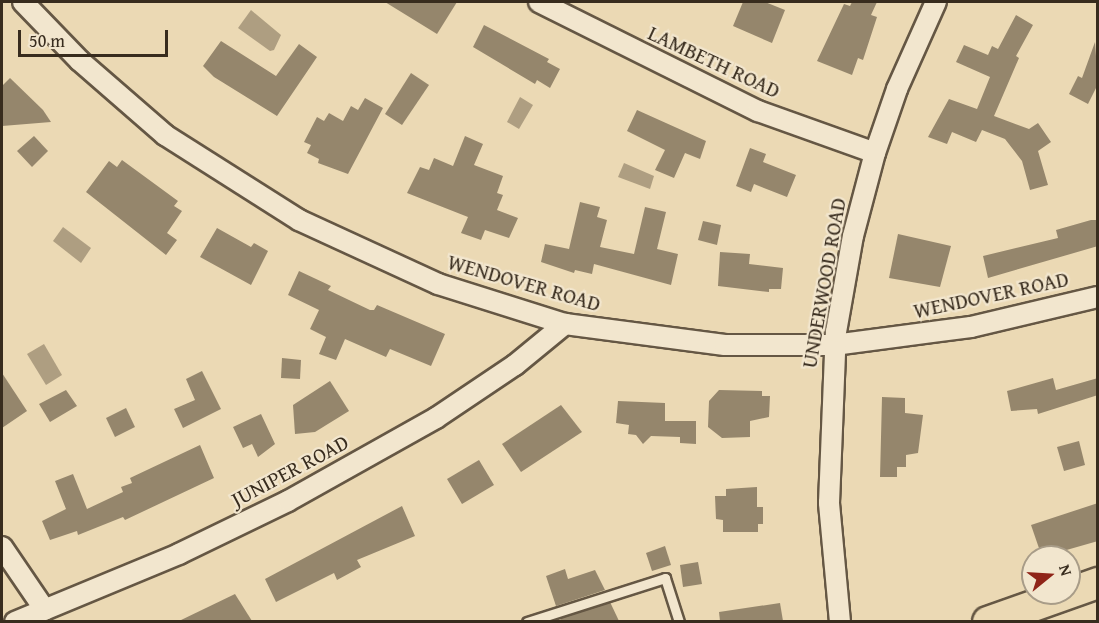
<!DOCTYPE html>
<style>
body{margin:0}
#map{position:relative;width:1099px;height:623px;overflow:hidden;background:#ebd9b4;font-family:"Gentium Book Plus",serif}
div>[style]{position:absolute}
.water>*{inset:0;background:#ae9e81}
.building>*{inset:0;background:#95866c}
.roads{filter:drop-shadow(2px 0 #655744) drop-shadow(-2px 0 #655744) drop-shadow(0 2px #655744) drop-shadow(0 -2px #655744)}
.service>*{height:9px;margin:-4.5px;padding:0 4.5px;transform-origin:4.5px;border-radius:4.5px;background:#f2e6ce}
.minor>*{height:20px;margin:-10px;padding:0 10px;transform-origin:10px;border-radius:10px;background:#f2e6ce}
.primary>*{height:30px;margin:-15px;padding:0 15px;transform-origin:15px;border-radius:15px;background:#ebd9b4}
span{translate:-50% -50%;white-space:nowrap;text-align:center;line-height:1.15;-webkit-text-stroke:4.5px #f2e6ce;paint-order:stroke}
.street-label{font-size:21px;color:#382c1e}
.frame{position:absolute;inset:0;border:3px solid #382c1e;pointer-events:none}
.north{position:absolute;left:1021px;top:545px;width:60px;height:60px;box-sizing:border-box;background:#f2e6ce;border:2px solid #a89c88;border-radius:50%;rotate:72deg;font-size:16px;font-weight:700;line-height:24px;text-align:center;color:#382c1e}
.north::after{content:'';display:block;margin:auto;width:21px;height:27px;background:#8f2418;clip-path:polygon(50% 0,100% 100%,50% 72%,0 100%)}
.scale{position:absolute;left:18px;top:30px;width:150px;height:27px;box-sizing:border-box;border:3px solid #382c1e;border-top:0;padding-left:8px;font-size:18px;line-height:21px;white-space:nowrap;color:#382c1e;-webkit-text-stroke:4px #f2e6ce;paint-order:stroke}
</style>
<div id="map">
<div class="water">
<div style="clip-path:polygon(251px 10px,281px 35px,274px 50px,270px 51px,238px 28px)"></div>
<div style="clip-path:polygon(520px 97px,533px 105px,519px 129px,507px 122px)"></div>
<div style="clip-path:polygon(624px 163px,654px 176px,650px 189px,618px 177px)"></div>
<div style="clip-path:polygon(63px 227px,91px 248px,81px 263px,53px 241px)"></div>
<div style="clip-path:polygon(44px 344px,62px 375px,46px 385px,27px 354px)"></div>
</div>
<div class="building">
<div style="clip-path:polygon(385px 2px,457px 2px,437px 34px)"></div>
<div style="clip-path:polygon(743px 2px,765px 2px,785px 10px,772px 43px,733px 26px)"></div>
<div style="clip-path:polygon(852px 2px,877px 2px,871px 15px,877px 17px,863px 60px,858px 58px,852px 75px,817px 61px,844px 4px,850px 6px)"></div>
<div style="clip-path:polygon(1016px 15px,1033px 25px,1016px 56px,1019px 58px,994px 116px,1029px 129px,1038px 123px,1051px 142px,1038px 151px,1048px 185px,1030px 190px,1022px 161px,1005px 139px,982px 130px,976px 142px,952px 132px,947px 144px,928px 137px,949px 99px,977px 109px,990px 77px,956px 62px,964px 45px,988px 55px,992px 46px,998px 49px)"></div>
<div style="clip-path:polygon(484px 25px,549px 59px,547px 62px,560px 69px,550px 88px,537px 80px,535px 84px,473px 47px)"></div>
<div style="clip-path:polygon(221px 41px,276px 76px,299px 44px,317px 57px,277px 116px,214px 77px,203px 66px)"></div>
<div style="clip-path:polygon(1095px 42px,1098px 84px,1088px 104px,1069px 94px,1078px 76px,1082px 78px)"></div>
<div style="clip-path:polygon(411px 73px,429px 85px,402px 125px,385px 114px)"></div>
<div style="clip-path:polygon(10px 78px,43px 110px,51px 122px,2px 126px,2px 86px)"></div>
<div style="clip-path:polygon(365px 98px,383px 108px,348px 174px,318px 163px,319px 159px,307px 153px,311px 145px,304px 142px,317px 117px,324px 121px,329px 113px,343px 121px,351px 106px,358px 110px)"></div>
<div style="clip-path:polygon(637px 110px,706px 141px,700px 159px,685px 153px,674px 178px,655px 170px,665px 150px,627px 131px)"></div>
<div style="clip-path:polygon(34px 136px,48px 151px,32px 167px,17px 151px)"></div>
<div style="clip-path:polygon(465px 136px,483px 144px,474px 165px,503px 176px,497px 193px,503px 195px,497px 210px,518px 218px,509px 238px,485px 230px,481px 240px,461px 233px,468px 217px,407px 193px,420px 167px,429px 170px,434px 158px,453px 166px)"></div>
<div style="clip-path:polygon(750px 148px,766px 154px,763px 162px,796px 175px,787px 197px,754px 184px,751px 192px,736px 186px)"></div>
<div style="clip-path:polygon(122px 160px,178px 201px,174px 206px,182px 211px,167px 233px,177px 240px,166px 255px,86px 192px,109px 161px,117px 167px)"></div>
<div style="clip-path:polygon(580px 202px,600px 207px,597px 217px,607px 220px,600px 247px,634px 254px,645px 207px,666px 212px,657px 249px,678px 254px,671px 285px,594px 264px,592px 274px,575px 270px,574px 273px,541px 262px,545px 244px,569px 249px)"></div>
<div style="clip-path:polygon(1091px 220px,1098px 220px,1098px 246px,988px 278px,983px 256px,1058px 238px,1056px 230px)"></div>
<div style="clip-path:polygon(703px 221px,721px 225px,717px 245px,698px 240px)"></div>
<div style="clip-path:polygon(217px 228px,251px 247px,254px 243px,268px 251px,251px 285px,200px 257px)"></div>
<div style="clip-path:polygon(898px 234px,951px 246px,940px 287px,889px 278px)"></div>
<div style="clip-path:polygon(720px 252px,750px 254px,749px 264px,783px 268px,781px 289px,769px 289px,769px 292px,718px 286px)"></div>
<div style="clip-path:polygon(299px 271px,331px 286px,328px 290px,370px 310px,374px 310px,377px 305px,445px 334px,431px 366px,390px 349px,386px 357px,345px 339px,336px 360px,319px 354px,326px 337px,310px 329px,319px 310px,288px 295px)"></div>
<div style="clip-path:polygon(282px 358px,301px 360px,300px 379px,281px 378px)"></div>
<div style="clip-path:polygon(202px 371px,221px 409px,183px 428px,174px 409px,195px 400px,186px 379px)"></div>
<div style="clip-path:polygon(2px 373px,27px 411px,2px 428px)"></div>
<div style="clip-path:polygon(1053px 378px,1056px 390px,1098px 378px,1098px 395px,1038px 414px,1037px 409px,1011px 411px,1007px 391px)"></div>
<div style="clip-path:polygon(330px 381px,349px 411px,315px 432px,295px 434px,293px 405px)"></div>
<div style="clip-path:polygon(66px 390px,77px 406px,50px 422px,39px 404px)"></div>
<div style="clip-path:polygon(719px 390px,762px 391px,762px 396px,770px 396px,769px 417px,750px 421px,750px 437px,722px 438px,708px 427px,709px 401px)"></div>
<div style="clip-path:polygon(882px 397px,905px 398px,905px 413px,923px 415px,918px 453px,906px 455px,906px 467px,897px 467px,897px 477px,880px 477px)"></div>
<div style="clip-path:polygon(618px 401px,665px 403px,665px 421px,696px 421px,696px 444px,680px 443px,680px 437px,651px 436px,643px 444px,636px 435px,628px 434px,629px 425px,616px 423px)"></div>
<div style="clip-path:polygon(561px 405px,582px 432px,521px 472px,502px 444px)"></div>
<div style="clip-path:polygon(126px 408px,135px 427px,115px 437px,106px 418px)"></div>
<div style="clip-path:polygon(261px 414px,275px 444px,258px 457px,252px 444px,243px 448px,233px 427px)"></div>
<div style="clip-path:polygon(1079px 441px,1085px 465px,1064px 471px,1057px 447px)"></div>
<div style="clip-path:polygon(200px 445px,214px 478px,125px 520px,123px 517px,78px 535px,77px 531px,50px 540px,42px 521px,66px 509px,55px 481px,73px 474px,87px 509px,123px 492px,121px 487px,132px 483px,130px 478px)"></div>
<div style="clip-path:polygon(479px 460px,494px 485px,462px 504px,447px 479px)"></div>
<div style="clip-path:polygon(757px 487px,757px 507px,763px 507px,763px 524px,758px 524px,758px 532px,723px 532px,723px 520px,716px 519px,715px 496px,726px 496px,726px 489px)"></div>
<div style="clip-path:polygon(1098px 503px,1098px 541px,1042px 557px,1031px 525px)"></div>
<div style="clip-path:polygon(402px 506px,415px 536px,357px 560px,361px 567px,337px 580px,334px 573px,276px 602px,265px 579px)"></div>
<div style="clip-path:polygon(665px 546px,671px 565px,652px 571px,646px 553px)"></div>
<div style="clip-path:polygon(698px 562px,702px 584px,683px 587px,680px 565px)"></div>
<div style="clip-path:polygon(565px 569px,568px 579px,595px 570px,605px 590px,556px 606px,546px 576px)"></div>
<div style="clip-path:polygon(235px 594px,252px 621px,179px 621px)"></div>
<div style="clip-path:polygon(610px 602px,619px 621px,561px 621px,560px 618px)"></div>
<div style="clip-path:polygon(780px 603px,783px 621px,720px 621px,719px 612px)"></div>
</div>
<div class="roads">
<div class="service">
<div style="left:527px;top:622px;width:145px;rotate:-17.7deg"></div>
<div style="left:665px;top:578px;width:46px;rotate:72.3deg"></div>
</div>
<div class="minor">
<div style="left:23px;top:2px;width:82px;rotate:46deg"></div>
<div style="left:80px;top:61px;width:113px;rotate:41deg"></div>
<div style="left:165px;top:135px;width:159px;rotate:32.4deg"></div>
<div style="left:299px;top:220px;width:153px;rotate:24.7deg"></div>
<div style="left:438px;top:284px;width:133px;rotate:17.5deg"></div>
<div style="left:565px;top:324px;width:161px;rotate:7.5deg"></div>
<div style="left:725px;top:345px;width:109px"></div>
<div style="left:834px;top:345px;width:138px;rotate:-7.5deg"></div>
<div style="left:971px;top:327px;width:130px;rotate:-13.3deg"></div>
<div style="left:539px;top:2px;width:245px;rotate:26.5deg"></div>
<div style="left:758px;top:111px;width:124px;rotate:19.7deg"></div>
<div style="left:2px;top:547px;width:76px;rotate:55.7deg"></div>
<div style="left:15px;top:622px;width:178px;rotate:-22.5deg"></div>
<div style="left:179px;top:554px;width:121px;rotate:-25.9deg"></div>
<div style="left:288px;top:501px;width:170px;rotate:-29.3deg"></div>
<div style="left:436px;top:418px;width:95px;rotate:-33.9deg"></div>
<div style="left:515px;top:365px;width:65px;rotate:-39.4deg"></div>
<div style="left:840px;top:622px;width:120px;rotate:-95.3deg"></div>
<div style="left:829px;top:503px;width:171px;rotate:-87.7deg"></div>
<div style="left:836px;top:332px;width:97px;rotate:-80deg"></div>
<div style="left:853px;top:236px;width:86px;rotate:-75.2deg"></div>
<div style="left:875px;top:153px;width:68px;rotate:-71deg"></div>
<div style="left:897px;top:89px;width:95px;rotate:-65.9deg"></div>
</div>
<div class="primary">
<div style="left:988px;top:622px;width:117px;rotate:-19.5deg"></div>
</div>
</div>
<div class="street-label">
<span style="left:714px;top:62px;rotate:25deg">LAMBETH ROAD</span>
<span style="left:524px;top:283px;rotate:16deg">WENDOVER ROAD</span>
<span style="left:824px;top:283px;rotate:-80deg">UNDERWOOD ROAD</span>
<span style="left:991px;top:295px;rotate:-12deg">WENDOVER ROAD</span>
<span style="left:290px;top:471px;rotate:-28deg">JUNIPER ROAD</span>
</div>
<div class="frame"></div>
<div class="north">N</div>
<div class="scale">50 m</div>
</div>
